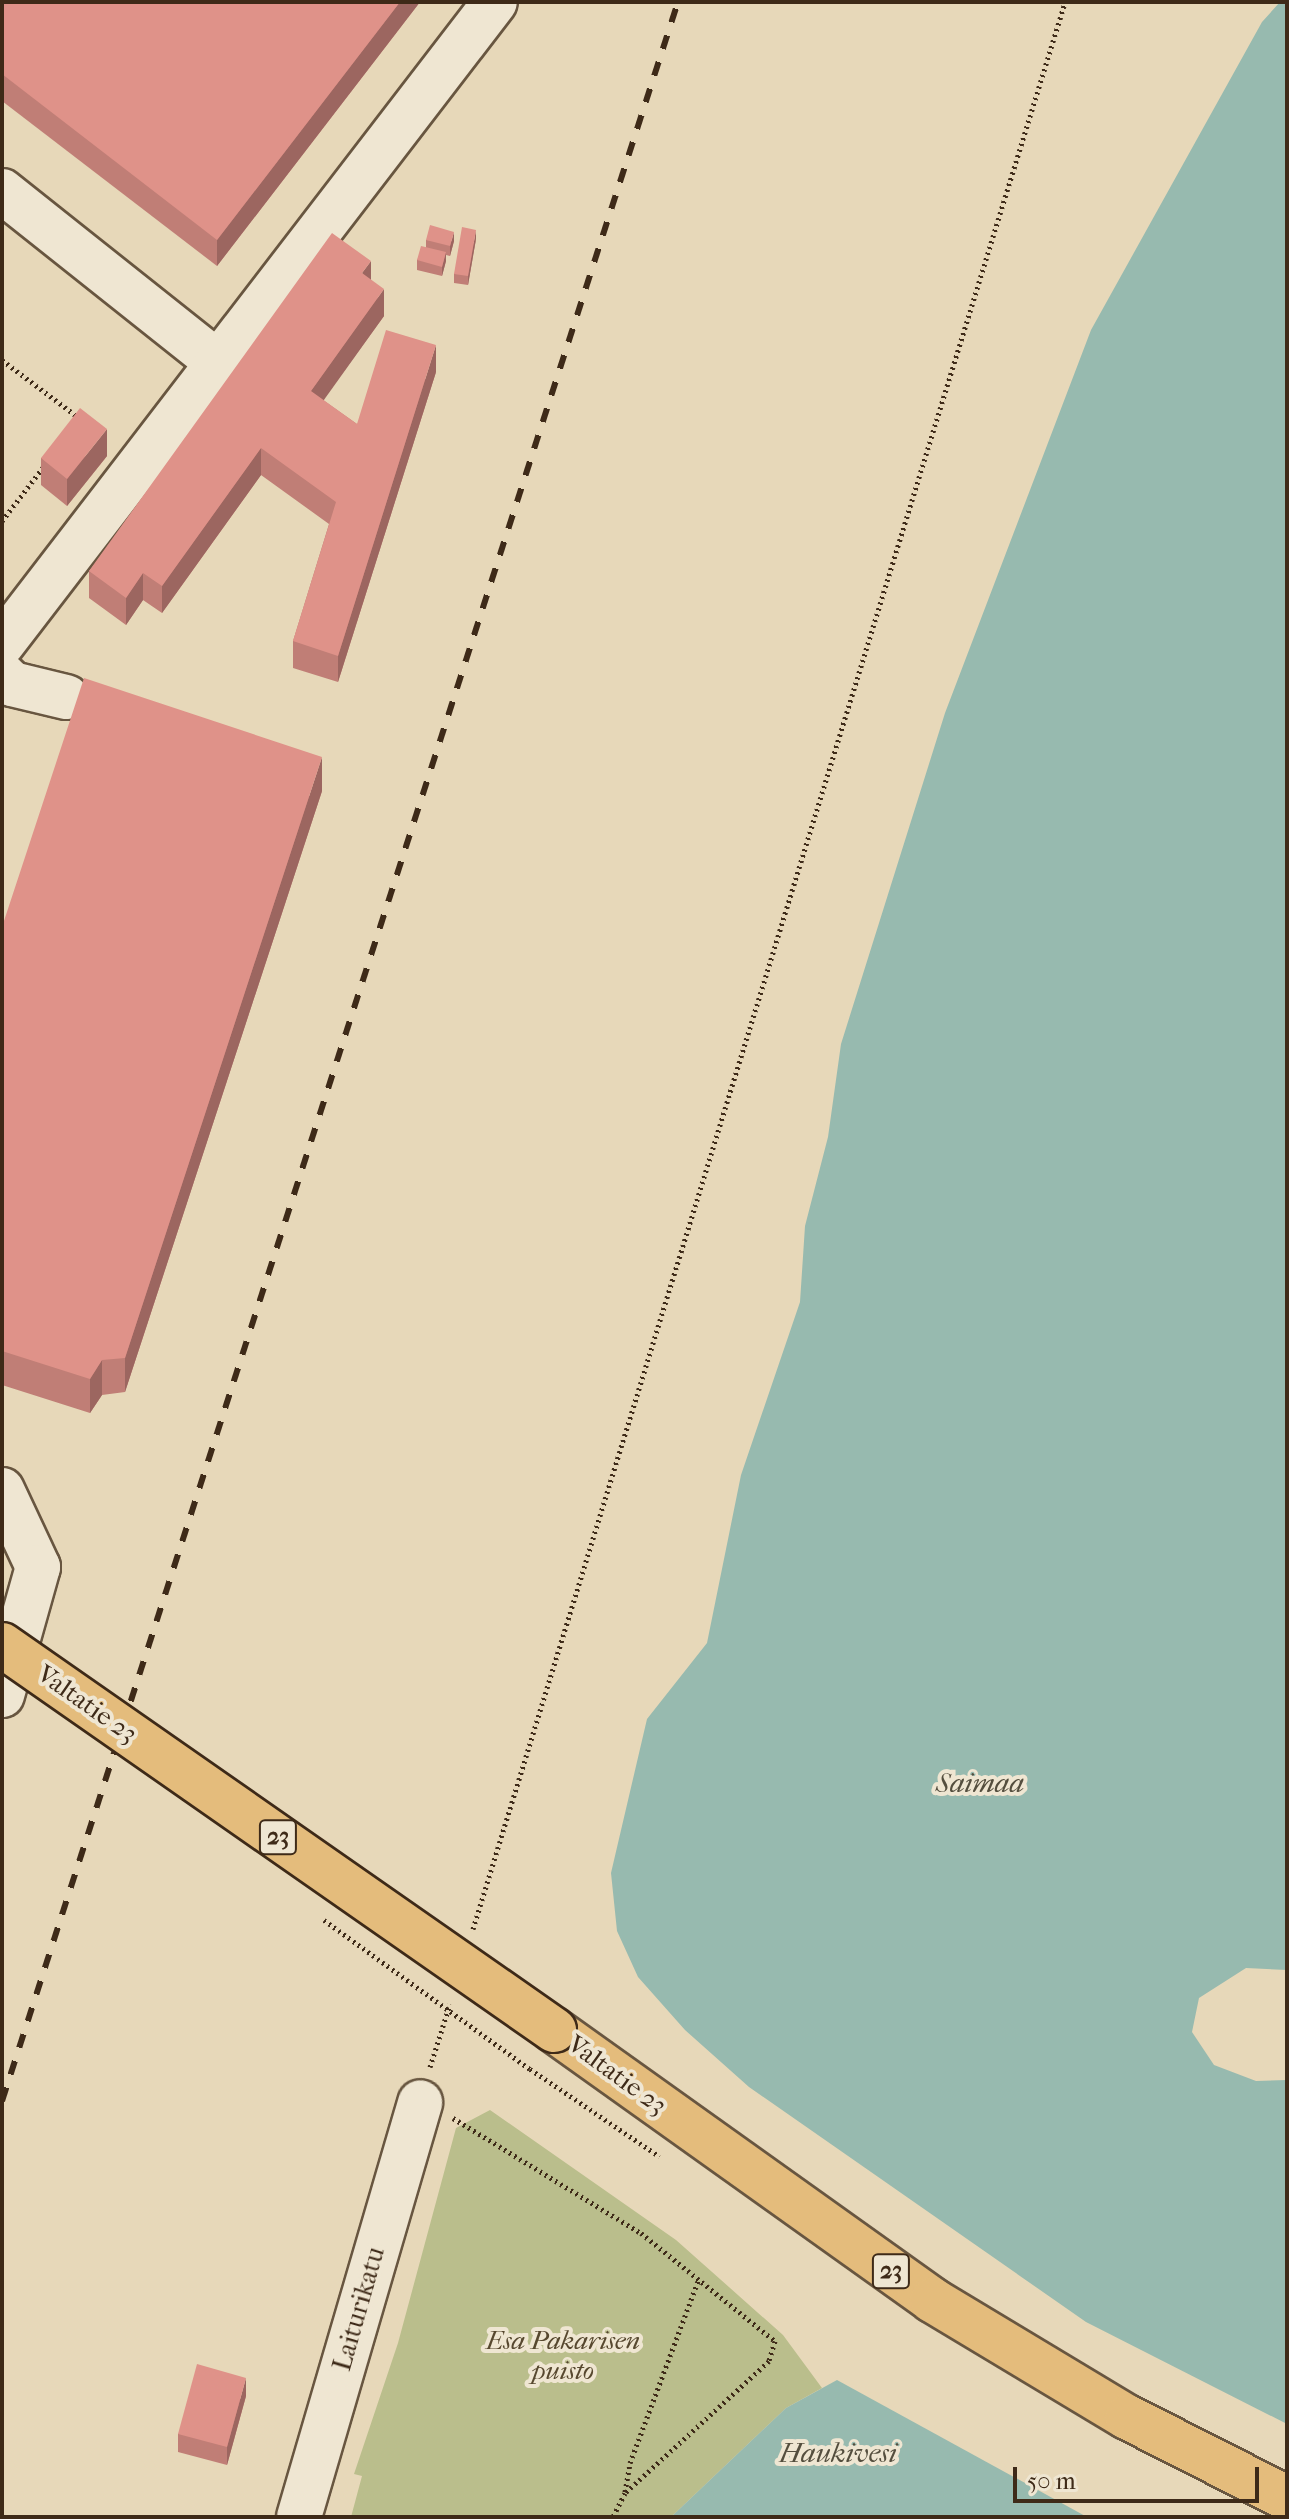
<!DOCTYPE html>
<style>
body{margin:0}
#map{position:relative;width:1289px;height:2519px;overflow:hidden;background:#e7d8b9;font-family:"IM FELL French Canon",serif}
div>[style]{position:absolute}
.green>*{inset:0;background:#babe8c}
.water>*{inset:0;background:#97baaf}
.path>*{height:5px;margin-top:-2.5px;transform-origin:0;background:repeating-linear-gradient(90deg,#3e2a18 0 2px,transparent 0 6px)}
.roads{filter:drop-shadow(2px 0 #685640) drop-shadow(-2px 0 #685640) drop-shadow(0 2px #685640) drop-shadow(0 -2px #685640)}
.minor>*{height:44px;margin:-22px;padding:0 22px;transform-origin:22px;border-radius:22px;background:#efe6d2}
.highway>*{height:44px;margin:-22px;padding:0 22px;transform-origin:22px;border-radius:22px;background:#e4bc7c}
.rail>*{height:6px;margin-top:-3px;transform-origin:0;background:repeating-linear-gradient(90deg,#3e2a18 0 14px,transparent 0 28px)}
.path-bridge>*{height:5px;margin-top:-2.5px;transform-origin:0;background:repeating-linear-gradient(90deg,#3e2a18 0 2px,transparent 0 6px)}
.bridges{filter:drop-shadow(2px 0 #3e2a18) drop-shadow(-2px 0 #3e2a18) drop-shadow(0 2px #3e2a18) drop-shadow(0 -2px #3e2a18)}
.highway-bridge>*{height:44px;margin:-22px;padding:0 22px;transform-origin:22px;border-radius:22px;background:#e4bc7c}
.wall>*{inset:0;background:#c07e76}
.shaded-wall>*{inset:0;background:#9c6660}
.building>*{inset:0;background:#df9289}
span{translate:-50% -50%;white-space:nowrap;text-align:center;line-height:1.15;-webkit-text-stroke:8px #efe6d2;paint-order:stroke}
.shield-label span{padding:2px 6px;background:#efe6d2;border:2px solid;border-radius:6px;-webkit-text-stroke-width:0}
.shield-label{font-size:24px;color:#3e2a18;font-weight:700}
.street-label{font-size:26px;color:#3e2a18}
.park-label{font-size:26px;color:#57482f;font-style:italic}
.water-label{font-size:28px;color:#544e3e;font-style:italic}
.frame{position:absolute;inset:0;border:4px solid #3e2a18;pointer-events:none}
.scale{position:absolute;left:1013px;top:2467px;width:246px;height:36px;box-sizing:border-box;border:4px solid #3e2a18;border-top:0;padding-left:10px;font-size:24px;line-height:28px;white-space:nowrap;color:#3e2a18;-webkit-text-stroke:6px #efe6d2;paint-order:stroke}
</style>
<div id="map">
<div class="green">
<div style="clip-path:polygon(490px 2110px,676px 2240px,783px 2335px,822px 2388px,786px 2408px,671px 2517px,351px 2517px,362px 2476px,354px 2474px,398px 2343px,456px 2128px)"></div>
</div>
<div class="water">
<div style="clip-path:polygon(1280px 2px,1287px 2px,1287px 1970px,1246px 1968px,1199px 1998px,1192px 2032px,1214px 2065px,1256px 2081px,1287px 2080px,1287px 2424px,1086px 2322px,749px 2087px,685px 2030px,638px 1977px,617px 1931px,611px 1873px,647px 1719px,707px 1643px,741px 1475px,800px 1302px,805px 1226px,828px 1137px,841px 1044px,945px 713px,1091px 330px,1262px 22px)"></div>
<div style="clip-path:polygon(837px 2380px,1087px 2517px,671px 2517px,786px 2408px)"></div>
</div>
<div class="path">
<div style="left:2px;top:360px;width:95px;rotate:36.9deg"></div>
<div style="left:2px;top:521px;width:69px;rotate:-52.6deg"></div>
<div style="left:473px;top:1929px;width:2016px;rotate:-72.92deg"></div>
<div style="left:430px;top:2067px;width:66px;rotate:-72.4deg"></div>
<div style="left:530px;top:2069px;width:156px;rotate:34deg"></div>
<div style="left:453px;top:2118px;width:220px;rotate:31.5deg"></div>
<div style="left:641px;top:2233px;width:172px;rotate:38.9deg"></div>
<div style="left:775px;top:2341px;width:21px;rotate:107deg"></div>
<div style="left:769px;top:2361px;width:195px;rotate:137.5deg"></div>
<div style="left:625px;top:2493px;width:27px;rotate:117deg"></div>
<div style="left:625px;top:2492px;width:29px;rotate:-80deg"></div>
<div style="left:630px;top:2463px;width:197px;rotate:-69.5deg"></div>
</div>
<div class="roads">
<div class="minor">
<div style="left:2px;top:191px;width:276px;rotate:38.5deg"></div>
<div style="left:2px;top:644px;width:809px;rotate:-52.48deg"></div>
<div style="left:2px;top:674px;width:14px;rotate:45deg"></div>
<div style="left:12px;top:684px;width:56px;rotate:13.5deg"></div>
<div style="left:2px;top:1490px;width:85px;rotate:64.9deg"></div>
<div style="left:38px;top:1567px;width:133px;rotate:105.7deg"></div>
<div style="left:299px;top:2517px;width:432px;rotate:-73.7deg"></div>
</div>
<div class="highway">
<div style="left:554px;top:2030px;width:465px;rotate:35.5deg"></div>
<div style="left:932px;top:2300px;width:227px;rotate:31deg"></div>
<div style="left:1127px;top:2417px;width:179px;rotate:26.9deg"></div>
</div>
</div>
<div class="rail">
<div style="left:2px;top:2101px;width:2205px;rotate:-72.15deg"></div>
</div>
<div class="path-bridge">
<div style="left:324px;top:1920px;width:254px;rotate:35.9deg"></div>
</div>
<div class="bridges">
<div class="highway-bridge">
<div style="left:2px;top:1645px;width:673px;rotate:34.89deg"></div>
</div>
</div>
<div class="wall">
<div style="clip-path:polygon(2px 2px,420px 2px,217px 266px,2px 101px)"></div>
<div style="clip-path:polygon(476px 239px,468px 285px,454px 283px,454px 274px)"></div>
<div style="clip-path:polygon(426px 240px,454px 241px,450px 256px,446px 255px,446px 261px,442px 276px,417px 270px,417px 260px,426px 247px)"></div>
<div style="clip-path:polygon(371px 280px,384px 316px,323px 400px,357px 424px,436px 372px,338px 682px,293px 668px,293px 641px,329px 524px,261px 475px,162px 613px,143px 600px,126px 625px,89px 598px,89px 571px)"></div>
<div style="clip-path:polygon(107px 456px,67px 506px,41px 485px,41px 458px)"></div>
<div style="clip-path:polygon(322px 791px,125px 1392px,102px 1395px,90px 1413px,2px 1385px,2px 927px)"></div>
<div style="clip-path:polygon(246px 2396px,227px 2465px,178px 2452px,178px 2434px)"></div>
</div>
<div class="shaded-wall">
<div style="clip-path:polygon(400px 2px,420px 2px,217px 266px,217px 240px)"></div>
<div style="clip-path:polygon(476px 230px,476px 239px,468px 285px,468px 276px)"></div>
<div style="clip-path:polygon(454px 232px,454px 241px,450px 256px,450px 246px)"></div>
<div style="clip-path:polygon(446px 252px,446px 261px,442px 276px,442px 267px)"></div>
<div style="clip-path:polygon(371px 261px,371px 288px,362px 273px)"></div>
<div style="clip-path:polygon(384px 289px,384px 316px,311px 418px,311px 391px)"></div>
<div style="clip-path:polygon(436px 345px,436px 372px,338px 682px,338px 656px)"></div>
<div style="clip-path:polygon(107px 429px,107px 456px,67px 506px,67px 479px)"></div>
<div style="clip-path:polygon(261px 448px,261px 475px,162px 613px,162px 586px)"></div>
<div style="clip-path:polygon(143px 573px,143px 600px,126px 625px,126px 598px)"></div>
<div style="clip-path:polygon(322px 757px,322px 791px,125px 1392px,125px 1358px)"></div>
<div style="clip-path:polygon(102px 1360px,102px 1395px,90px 1413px,90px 1379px)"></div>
<div style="clip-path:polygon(246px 2378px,246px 2396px,227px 2465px,227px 2447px)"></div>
</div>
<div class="building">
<div style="clip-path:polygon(2px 2px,400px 2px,217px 240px,2px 74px)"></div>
<div style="clip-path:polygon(430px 225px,454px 232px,450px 246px,426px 240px)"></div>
<div style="clip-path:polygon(462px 227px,476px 230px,468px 276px,454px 274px)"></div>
<div style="clip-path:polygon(332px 233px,371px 261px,362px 273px,384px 289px,311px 391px,357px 424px,386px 330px,436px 345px,338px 656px,293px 641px,336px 502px,261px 448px,162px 586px,143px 573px,126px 598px,89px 571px)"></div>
<div style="clip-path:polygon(421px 246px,446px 252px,442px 267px,417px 260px)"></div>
<div style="clip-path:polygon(80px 408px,107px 429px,67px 479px,41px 458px)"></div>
<div style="clip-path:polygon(84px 678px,322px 757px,125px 1358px,102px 1360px,90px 1379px,2px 1351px,2px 927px)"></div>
<div style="clip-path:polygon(197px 2364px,246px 2378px,227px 2447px,178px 2434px)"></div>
</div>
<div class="shield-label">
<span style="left:278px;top:1837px">23</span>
<span style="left:891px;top:2271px">23</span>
</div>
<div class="street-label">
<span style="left:87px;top:1704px;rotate:35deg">Valtatie 23</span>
<span style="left:617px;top:2075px;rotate:36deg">Valtatie 23</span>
<span style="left:359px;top:2309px;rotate:-74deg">Laiturikatu</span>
</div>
<div class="park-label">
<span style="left:563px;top:2356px">Esa Pakarisen<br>puisto</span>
</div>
<div class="water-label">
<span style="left:980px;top:1783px">Saimaa</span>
<span style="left:838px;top:2453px">Haukivesi</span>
</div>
<div class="frame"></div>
<div class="scale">50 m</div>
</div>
